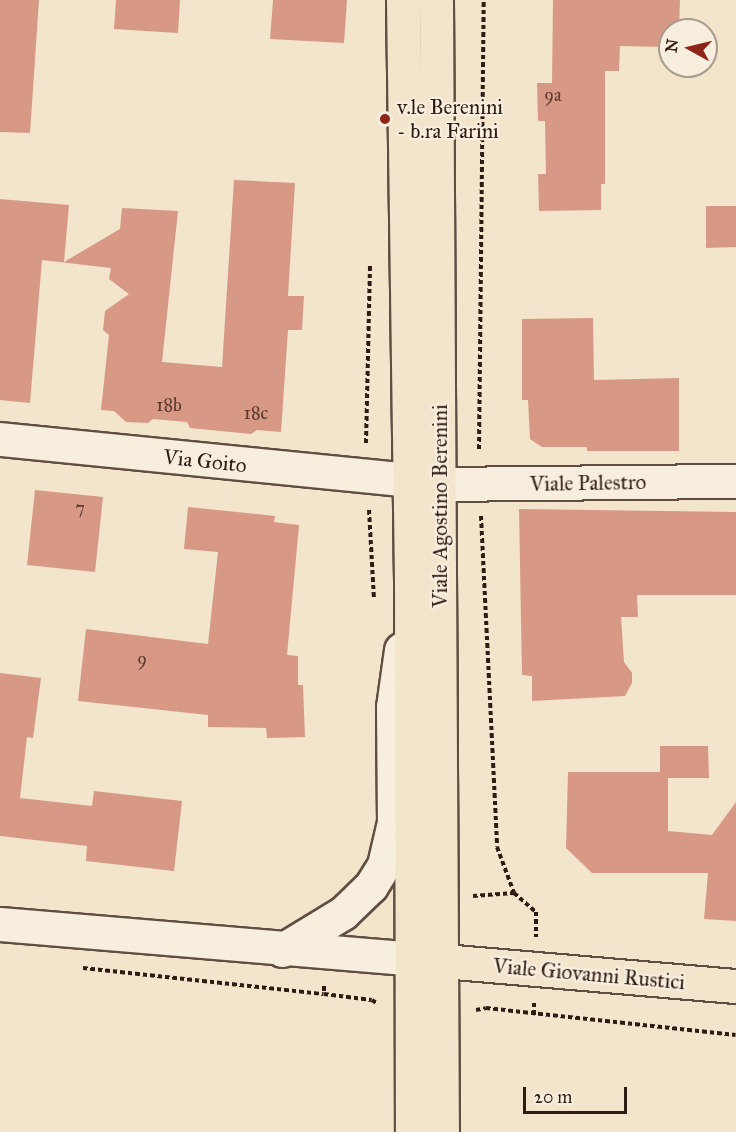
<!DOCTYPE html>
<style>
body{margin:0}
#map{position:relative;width:736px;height:1132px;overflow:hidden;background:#f2e5cc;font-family:"IM FELL Great Primer",serif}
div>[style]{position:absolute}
.building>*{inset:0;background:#d79985}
.path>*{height:4px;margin-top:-2px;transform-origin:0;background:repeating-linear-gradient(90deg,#301b14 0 4.5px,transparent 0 7.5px)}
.roads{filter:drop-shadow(2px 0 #604e42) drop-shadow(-2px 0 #604e42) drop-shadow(0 2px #604e42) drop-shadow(0 -2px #604e42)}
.minor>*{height:33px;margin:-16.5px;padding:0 16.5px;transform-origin:16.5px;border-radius:16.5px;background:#f7eede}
.major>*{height:33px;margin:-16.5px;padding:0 16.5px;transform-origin:16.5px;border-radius:16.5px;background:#f2e5cc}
.dots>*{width:16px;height:16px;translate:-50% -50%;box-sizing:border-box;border:3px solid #f7eede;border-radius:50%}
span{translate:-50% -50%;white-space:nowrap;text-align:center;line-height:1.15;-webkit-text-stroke:4.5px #f7eede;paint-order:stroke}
.number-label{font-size:18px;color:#5a3a30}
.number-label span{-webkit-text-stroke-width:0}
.poi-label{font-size:21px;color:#301b14}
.left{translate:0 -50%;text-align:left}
.street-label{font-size:21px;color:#301b14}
.north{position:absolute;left:658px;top:18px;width:60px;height:60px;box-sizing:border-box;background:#f7eede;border:2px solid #a79a8d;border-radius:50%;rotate:278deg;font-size:16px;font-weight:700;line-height:24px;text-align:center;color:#301b14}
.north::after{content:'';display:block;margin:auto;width:21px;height:27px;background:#8f2418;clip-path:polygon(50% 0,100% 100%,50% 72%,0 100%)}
.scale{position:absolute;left:523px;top:1087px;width:104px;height:27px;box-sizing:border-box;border:3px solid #301b14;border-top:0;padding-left:8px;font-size:18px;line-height:21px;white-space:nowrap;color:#301b14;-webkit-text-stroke:4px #f7eede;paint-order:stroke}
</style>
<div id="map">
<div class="building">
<div style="clip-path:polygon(0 0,39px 0,30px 133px,0 132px)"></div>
<div style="clip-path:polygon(116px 0,180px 0,178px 33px,114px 29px)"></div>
<div style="clip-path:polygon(273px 0,347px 0,344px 43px,270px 39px)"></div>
<div style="clip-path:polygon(553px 0,680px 0,679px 30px,670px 30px,666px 47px,620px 46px,619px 71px,605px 71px,605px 184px,601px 184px,601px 210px,539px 211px,538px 174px,546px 174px,545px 121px,538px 121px,537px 83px,552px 83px)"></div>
<div style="clip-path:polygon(234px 180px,295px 183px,288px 296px,304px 296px,302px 330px,288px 330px,281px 432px,257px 430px,251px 434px,190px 428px,187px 422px,153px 419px,148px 423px,126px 422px,114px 411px,101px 410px,109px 335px,103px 330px,105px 311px,129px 294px,109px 279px,111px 268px,42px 260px,30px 403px,0 400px,0 199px,69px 205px,64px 262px,120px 229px,122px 208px,178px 211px,162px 362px,222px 367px)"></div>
<div style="clip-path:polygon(706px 206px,736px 206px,736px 247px,706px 248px)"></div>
<div style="clip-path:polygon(593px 318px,594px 380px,679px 378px,679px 451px,587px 451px,587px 447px,542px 447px,530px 439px,528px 400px,522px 400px,522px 319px)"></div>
<div style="clip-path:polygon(35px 490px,103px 497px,95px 572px,27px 565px)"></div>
<div style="clip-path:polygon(188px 507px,275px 516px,274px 522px,299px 525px,287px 655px,298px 656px,298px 685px,303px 685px,305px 737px,267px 738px,266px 728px,208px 727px,208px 715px,78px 701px,86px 629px,208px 644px,218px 552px,184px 549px)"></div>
<div style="clip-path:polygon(519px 509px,736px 512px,736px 595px,637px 595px,638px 617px,621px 617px,624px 662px,632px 673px,632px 683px,625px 696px,532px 701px,532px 676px,522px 675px)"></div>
<div style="clip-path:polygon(0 673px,41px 678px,33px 738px,27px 737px,20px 798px,92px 806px,94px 791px,182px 801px,174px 871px,86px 861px,87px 846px,0 836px)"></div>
<div style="clip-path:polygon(660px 746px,708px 746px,709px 778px,668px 778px,668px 831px,712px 835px,736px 802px,736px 921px,704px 919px,708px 873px,592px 873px,566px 848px,568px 772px,660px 772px)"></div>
</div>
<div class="path">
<div style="left:366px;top:443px;width:178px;rotate:-88.7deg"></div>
<div style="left:479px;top:449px;width:449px;rotate:-89.4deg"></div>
<div style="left:369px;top:510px;width:89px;rotate:86.8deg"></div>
<div style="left:481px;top:516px;width:331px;rotate:87.2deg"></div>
<div style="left:497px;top:847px;width:49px;rotate:69.7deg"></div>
<div style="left:514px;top:893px;width:29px;rotate:41deg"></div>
<div style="left:536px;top:912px;width:25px;rotate:90deg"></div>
<div style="left:473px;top:896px;width:41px;rotate:-4.2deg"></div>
<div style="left:83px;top:968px;width:242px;rotate:6.2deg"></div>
<div style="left:324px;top:986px;width:8px;rotate:90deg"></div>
<div style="left:324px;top:994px;width:48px;rotate:7.1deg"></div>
<div style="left:372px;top:1000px;width:7px;rotate:34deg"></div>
<div style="left:476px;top:1010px;width:10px;rotate:-11deg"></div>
<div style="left:486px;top:1008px;width:251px;rotate:6.2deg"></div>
<div style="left:534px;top:1015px;width:14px;rotate:-90deg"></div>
</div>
<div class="roads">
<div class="minor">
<div style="left:0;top:439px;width:412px;rotate:5.7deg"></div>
<div style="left:439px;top:484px;width:297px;rotate:-0.6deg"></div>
<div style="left:0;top:924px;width:443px;rotate:4.8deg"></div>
<div style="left:282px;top:950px;width:71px;rotate:-31.2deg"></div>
<div style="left:343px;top:913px;width:39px;rotate:-44deg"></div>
<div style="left:371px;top:886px;width:25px;rotate:-58deg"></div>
<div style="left:384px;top:865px;width:44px;rotate:-76.9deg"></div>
<div style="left:394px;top:822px;width:115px;rotate:-90.5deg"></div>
<div style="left:393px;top:707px;width:58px;rotate:-82deg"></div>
</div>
<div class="major">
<div style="left:403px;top:0;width:581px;rotate:89.21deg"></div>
<div style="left:411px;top:581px;width:551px;rotate:89.9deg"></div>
<div style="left:436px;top:0;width:1132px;rotate:89.7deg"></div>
<div style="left:443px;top:961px;width:294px;rotate:4.9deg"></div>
</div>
</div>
<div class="dots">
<div style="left:385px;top:119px;background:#8f2418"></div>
</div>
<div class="number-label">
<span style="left:553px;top:95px">9a</span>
<span style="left:169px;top:405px">18b</span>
<span style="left:256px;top:413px">18c</span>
<span style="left:80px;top:508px">7</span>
<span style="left:142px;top:659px">9</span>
</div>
<div class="poi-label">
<span class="left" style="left:397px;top:119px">v.le Berenini<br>- b.ra Farini</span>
</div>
<div class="street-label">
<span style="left:205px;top:461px;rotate:6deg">Via Goito</span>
<span style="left:588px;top:483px;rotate:-1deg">Viale Palestro</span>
<span style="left:440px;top:506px;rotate:-90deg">Viale Agostino Berenini</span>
<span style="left:589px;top:974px;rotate:5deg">Viale Giovanni Rustici</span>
</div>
<div class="north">N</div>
<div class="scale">20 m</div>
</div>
